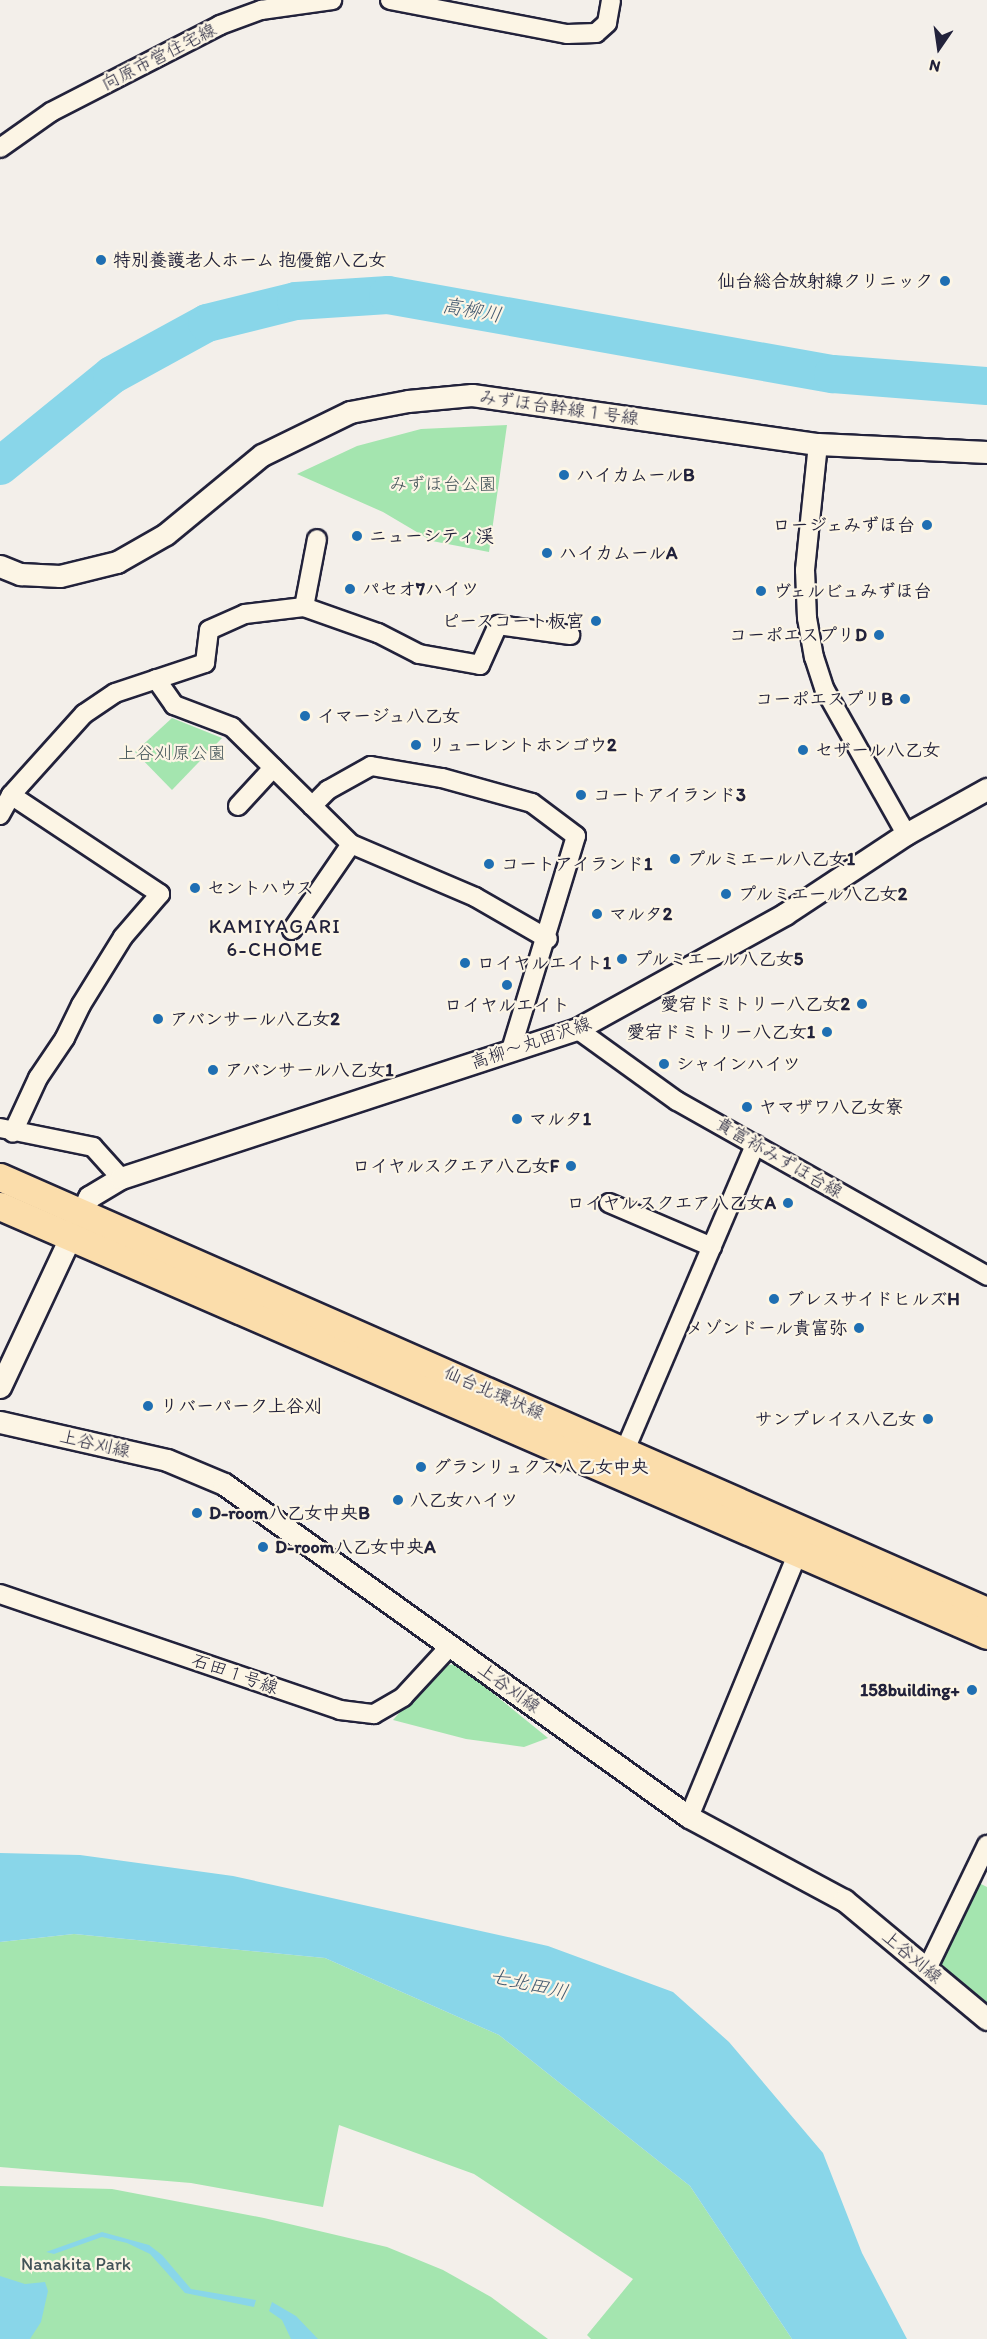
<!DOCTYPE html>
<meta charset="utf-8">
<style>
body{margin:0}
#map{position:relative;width:987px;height:2339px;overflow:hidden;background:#f3efea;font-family:Itim,"Klee One",sans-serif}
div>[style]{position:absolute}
.green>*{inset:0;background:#a4e5af}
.water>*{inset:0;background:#89d6e9}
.river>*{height:38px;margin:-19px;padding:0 19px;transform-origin:19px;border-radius:19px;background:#89d6e9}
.roads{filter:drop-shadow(2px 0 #22223b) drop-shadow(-2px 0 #22223b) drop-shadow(0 2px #22223b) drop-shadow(0 -2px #22223b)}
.minor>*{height:18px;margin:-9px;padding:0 9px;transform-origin:9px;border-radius:9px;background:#fcf5e5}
.tertiary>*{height:21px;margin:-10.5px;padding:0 10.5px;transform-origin:10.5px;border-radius:10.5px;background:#fcf5e5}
.primary>*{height:27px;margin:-13.5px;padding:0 13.5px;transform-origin:13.5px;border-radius:13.5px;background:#fbddab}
.dots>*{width:16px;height:16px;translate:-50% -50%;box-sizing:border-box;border:3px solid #fcf5e5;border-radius:50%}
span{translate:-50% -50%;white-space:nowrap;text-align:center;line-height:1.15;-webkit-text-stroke:4.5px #fcf5e5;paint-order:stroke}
.street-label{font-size:18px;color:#22223b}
.poi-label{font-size:18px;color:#22223b;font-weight:700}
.left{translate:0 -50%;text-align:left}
.right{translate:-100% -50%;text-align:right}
.park-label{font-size:18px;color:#425358}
.water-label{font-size:20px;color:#41586f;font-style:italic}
.neighbourhood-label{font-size:20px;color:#22223b;letter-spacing:1.5px}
.north{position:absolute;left:909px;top:18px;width:60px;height:60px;-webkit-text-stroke:4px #fcf5e5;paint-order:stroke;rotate:193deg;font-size:16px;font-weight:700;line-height:24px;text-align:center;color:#22223b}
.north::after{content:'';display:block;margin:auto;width:21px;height:27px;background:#22223b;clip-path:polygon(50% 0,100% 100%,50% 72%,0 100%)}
</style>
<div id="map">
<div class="green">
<div style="clip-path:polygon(507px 425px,489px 552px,432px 541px,383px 512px,297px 474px,357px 446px,421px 429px)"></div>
<div style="clip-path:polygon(172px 718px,222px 738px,172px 790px,135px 752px)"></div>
<div style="clip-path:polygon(457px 1664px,548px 1738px,524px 1747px,466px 1739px,393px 1720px,440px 1666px)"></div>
<div style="clip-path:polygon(979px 1883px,987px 1887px,987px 2014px,927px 1969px)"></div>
<div style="clip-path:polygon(74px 1934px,325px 1958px,499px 2035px,690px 2186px,792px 2339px,591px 2339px,587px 2335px,633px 2279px,474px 2174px,339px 2125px,323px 2207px,191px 2183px,0 2167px,0 1942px)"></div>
<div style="clip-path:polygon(0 2186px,112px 2189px,264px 2218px,387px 2247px,443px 2270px,491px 2297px,548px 2339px,0 2339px)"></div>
</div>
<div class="water">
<div style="clip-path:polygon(0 1853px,80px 1855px,233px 1876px,548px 1946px,673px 1992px,729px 2042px,823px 2153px,862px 2253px,907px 2339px,792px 2339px,690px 2186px,499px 2035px,325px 1958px,74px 1934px,0 1942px)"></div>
<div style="clip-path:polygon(102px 2232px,149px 2245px,162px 2255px,191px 2289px,256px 2300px,254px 2307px,185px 2293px,150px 2254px,127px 2243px,102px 2237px,54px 2254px,46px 2252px)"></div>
<div style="clip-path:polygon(0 2276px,25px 2284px,45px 2282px,48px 2291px,41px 2322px,30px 2339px,0 2339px)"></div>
<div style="clip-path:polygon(272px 2302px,296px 2316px,318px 2339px,291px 2339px,282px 2320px,269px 2311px)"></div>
</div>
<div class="river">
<div style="left:0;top:466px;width:144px;rotate:-39.1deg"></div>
<div style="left:112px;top:375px;width:108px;rotate:-28.7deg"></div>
<div style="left:207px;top:323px;width:92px;rotate:-13.9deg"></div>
<div style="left:296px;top:301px;width:92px;rotate:-3.7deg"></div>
<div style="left:388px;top:295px;width:452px;rotate:10.1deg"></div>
<div style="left:833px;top:374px;width:154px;rotate:4.5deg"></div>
</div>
<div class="roads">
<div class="minor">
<div style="left:390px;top:0;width:180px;rotate:10.9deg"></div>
<div style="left:567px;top:34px;width:29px;rotate:-2deg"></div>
<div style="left:596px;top:33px;width:15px;rotate:-42deg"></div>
<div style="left:607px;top:23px;width:23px;rotate:-80deg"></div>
<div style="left:0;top:148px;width:62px;rotate:-35.2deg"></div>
<div style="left:51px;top:112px;width:190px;rotate:-27.2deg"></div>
<div style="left:220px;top:25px;width:44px;rotate:-20.1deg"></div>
<div style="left:261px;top:10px;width:72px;rotate:-8deg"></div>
<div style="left:818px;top:444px;width:127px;rotate:95.9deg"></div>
<div style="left:805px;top:570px;width:48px;rotate:87.6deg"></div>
<div style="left:807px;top:618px;width:40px;rotate:80deg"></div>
<div style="left:814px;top:657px;width:35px;rotate:72deg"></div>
<div style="left:825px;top:690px;width:165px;rotate:60.6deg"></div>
<div style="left:304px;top:607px;width:69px;rotate:-79.2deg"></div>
<div style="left:156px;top:679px;width:32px;rotate:55deg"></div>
<div style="left:174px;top:705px;width:62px;rotate:20.8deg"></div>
<div style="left:232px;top:727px;width:167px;rotate:44.5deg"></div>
<div style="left:351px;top:844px;width:135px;rotate:23.1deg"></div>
<div style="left:475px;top:897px;width:84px;rotate:29.9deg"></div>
<div style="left:11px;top:795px;width:179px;rotate:33.6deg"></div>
<div style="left:160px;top:894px;width:57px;rotate:130.7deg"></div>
<div style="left:123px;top:937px;width:80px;rotate:121.7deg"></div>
<div style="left:81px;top:1005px;width:37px;rotate:116deg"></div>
<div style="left:65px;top:1038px;width:48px;rotate:124deg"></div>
<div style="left:38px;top:1078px;width:60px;rotate:114.8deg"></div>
<div style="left:238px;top:806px;width:52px;rotate:-47.4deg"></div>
<div style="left:312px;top:806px;width:23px;rotate:-45deg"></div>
<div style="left:328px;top:790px;width:49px;rotate:-29.2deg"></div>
<div style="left:371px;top:766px;width:72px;rotate:9.6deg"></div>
<div style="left:442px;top:778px;width:93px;rotate:15.5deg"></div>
<div style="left:532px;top:803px;width:55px;rotate:36.9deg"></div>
<div style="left:576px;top:836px;width:224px;rotate:106.9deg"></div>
<div style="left:0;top:815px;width:23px;rotate:-61deg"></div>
<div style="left:11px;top:795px;width:109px;rotate:-48deg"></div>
<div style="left:84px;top:714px;width:37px;rotate:-34deg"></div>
<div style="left:115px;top:693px;width:95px;rotate:-18.4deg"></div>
<div style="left:205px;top:663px;width:33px;rotate:-83deg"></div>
<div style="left:209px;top:630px;width:39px;rotate:-24deg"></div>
<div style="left:245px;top:614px;width:59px;rotate:-6.8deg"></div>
<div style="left:304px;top:607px;width:78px;rotate:19.4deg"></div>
<div style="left:378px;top:633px;width:46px;rotate:27.1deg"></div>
<div style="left:419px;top:654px;width:62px;rotate:10.2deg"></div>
<div style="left:480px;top:665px;width:44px;rotate:-65.8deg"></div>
<div style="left:498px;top:625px;width:73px;rotate:7.9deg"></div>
<div style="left:292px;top:930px;width:104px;rotate:-55.5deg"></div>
<div style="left:577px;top:1029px;width:123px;rotate:35.8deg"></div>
<div style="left:677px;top:1101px;width:356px;rotate:29.4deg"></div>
<div style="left:0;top:1128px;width:95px;rotate:11.5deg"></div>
<div style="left:93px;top:1147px;width:42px;rotate:47.9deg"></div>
<div style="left:609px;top:1203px;width:112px;rotate:23.1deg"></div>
<div style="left:625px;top:1450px;width:332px;rotate:-66.9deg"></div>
<div style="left:0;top:1594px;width:359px;rotate:18.8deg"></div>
<div style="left:340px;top:1710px;width:34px;rotate:7deg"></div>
<div style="left:374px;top:1714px;width:34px;rotate:-30deg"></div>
<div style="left:403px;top:1697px;width:69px;rotate:-47.3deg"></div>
<div style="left:689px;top:1817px;width:286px;rotate:-67.6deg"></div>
<div style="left:927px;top:1969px;width:138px;rotate:-64.2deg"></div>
</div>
<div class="tertiary">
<div style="left:0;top:566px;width:22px;rotate:22deg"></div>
<div style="left:20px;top:574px;width:40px;rotate:2.9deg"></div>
<div style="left:60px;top:576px;width:59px;rotate:-13.8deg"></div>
<div style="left:117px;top:562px;width:56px;rotate:-29.7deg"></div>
<div style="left:166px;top:534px;width:124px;rotate:-39.5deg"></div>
<div style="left:262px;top:455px;width:98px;rotate:-26deg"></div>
<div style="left:350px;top:412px;width:59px;rotate:-10.7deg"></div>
<div style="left:408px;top:401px;width:64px;rotate:-5.4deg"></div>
<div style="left:472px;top:395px;width:349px;rotate:8.1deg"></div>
<div style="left:818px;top:444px;width:169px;rotate:2.7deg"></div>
<div style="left:0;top:1387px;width:210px;rotate:-64.9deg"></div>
<div style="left:89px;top:1197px;width:37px;rotate:-31deg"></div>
<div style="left:121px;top:1178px;width:480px;rotate:-18.1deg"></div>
<div style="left:577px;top:1029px;width:238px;rotate:-28.9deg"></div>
<div style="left:785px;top:914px;width:145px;rotate:-33.5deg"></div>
<div style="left:906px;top:834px;width:93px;rotate:-29.1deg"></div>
<div style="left:0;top:1422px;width:171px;rotate:12.8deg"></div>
<div style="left:167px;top:1460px;width:62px;rotate:22.8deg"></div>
<div style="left:224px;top:1484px;width:572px;rotate:35.61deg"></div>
<div style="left:689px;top:1817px;width:176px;rotate:28.2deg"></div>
<div style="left:844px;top:1900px;width:186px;rotate:39.8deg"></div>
</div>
<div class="primary">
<div style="left:0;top:1177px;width:1078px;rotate:23.74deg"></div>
<div style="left:0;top:1206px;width:1076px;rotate:23.49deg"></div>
</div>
</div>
<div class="dots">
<div style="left:101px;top:260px;background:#1f6fb2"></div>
<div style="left:945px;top:281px;background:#1f6fb2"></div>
<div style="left:564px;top:475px;background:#1f6fb2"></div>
<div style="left:927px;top:525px;background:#1f6fb2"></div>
<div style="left:357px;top:536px;background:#1f6fb2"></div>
<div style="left:547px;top:553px;background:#1f6fb2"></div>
<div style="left:350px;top:589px;background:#1f6fb2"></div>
<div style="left:761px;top:591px;background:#1f6fb2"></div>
<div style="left:596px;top:621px;background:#1f6fb2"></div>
<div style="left:879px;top:635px;background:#1f6fb2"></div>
<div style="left:905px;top:699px;background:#1f6fb2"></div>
<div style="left:305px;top:716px;background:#1f6fb2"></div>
<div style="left:416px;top:745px;background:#1f6fb2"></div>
<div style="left:803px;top:750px;background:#1f6fb2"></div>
<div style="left:581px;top:795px;background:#1f6fb2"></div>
<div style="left:675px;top:859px;background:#1f6fb2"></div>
<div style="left:489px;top:864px;background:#1f6fb2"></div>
<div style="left:195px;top:888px;background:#1f6fb2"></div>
<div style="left:726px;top:894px;background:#1f6fb2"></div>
<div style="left:597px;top:914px;background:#1f6fb2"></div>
<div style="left:622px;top:959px;background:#1f6fb2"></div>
<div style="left:465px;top:963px;background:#1f6fb2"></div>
<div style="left:507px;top:985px;background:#1f6fb2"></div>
<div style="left:862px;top:1004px;background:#1f6fb2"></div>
<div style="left:158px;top:1019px;background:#1f6fb2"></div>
<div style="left:827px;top:1032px;background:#1f6fb2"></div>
<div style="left:664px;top:1064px;background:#1f6fb2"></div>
<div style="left:213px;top:1070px;background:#1f6fb2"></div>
<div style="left:747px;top:1107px;background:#1f6fb2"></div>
<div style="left:517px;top:1119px;background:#1f6fb2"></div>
<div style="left:571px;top:1166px;background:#1f6fb2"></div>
<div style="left:788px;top:1203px;background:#1f6fb2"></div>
<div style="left:774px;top:1299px;background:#1f6fb2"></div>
<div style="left:859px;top:1328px;background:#1f6fb2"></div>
<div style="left:148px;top:1406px;background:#1f6fb2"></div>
<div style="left:928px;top:1419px;background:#1f6fb2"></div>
<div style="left:421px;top:1467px;background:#1f6fb2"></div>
<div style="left:398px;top:1500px;background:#1f6fb2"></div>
<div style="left:197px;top:1513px;background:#1f6fb2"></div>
<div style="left:263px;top:1547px;background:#1f6fb2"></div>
<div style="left:972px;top:1690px;background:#1f6fb2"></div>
</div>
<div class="street-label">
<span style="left:159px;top:57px;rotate:-27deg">向原市営住宅線</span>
<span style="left:559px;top:408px;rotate:8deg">みずほ台幹線１号線</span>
<span style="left:531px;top:1043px;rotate:-19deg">高柳～丸田沢線</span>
<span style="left:779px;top:1158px;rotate:30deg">貴富祢みずほ台線</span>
<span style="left:494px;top:1393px;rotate:24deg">仙台北環状線</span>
<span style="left:95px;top:1444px;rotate:13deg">上谷刈線</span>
<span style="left:235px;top:1674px;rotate:19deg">石田１号線</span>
<span style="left:509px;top:1688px;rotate:36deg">上谷刈線</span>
<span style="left:912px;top:1957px;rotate:40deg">上谷刈線</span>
</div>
<div class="poi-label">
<span class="left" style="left:113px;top:260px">特別養護老人ホーム 抱優館八乙女</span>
<span class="right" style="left:933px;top:281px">仙台総合放射線クリニック</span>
<span class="left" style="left:576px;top:475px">ハイカムールB</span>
<span class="right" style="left:915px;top:525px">ロージェみずほ台</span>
<span class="left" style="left:369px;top:536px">ニューシティ渓</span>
<span class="left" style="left:559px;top:553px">ハイカムールA</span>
<span class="left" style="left:362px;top:589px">パセオ7ハイツ</span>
<span class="left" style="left:773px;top:591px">ヴェルビュみずほ台</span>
<span class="right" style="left:584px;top:621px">ピースコート板宮</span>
<span class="right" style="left:867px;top:635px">コーポエスプリD</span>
<span class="right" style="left:893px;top:699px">コーポエスプリB</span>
<span class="left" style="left:317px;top:716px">イマージュ八乙女</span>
<span class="left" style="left:428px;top:745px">リューレントホンゴウ2</span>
<span class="left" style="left:815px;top:750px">セザール八乙女</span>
<span class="left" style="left:593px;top:795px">コートアイランド3</span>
<span class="left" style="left:687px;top:859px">プルミエール八乙女1</span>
<span class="left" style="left:501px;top:864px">コートアイランド1</span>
<span class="left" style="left:207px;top:888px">セントハウス</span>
<span class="left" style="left:738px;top:894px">プルミエール八乙女2</span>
<span class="left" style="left:609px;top:914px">マルタ2</span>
<span class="left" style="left:634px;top:959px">プルミエール八乙女5</span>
<span class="left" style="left:477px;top:963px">ロイヤルエイト1</span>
<span class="right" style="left:850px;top:1004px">愛宕ドミトリー八乙女2</span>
<span style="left:507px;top:1005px">ロイヤルエイト</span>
<span class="left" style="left:170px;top:1019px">アバンサール八乙女2</span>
<span class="right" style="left:815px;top:1032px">愛宕ドミトリー八乙女1</span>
<span class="left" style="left:676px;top:1064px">シャインハイツ</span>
<span class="left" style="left:225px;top:1070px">アバンサール八乙女1</span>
<span class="left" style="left:759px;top:1107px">ヤマザワ八乙女寮</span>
<span class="left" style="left:529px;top:1119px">マルタ1</span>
<span class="right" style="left:559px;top:1166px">ロイヤルスクエア八乙女F</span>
<span class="right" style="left:776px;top:1203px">ロイヤルスクエア八乙女A</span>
<span class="left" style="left:786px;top:1299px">ブレスサイドヒルズH</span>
<span class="right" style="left:847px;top:1328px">メゾンドール貴富弥</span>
<span class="left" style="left:160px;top:1406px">リバーパーク上谷刈</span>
<span class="right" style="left:916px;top:1419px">サンプレイス八乙女</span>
<span class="left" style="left:433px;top:1467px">グランリュクス八乙女中央</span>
<span class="left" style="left:410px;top:1500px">八乙女ハイツ</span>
<span class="left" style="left:209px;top:1513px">D-room八乙女中央B</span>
<span class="left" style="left:275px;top:1547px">D-room八乙女中央A</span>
<span class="right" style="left:960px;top:1690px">158building+</span>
</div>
<div class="park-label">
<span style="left:443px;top:484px">みずほ台公園</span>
<span style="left:172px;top:753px">上谷刈原公園</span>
<span style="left:76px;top:2264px">Nanakita Park</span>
</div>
<div class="water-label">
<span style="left:472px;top:310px;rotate:10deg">高柳川</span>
<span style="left:529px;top:1984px;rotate:13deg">七北田川</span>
</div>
<div class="neighbourhood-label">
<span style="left:275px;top:938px">KAMIYAGARI<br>6-CHOME</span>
</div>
<div class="north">N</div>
</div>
